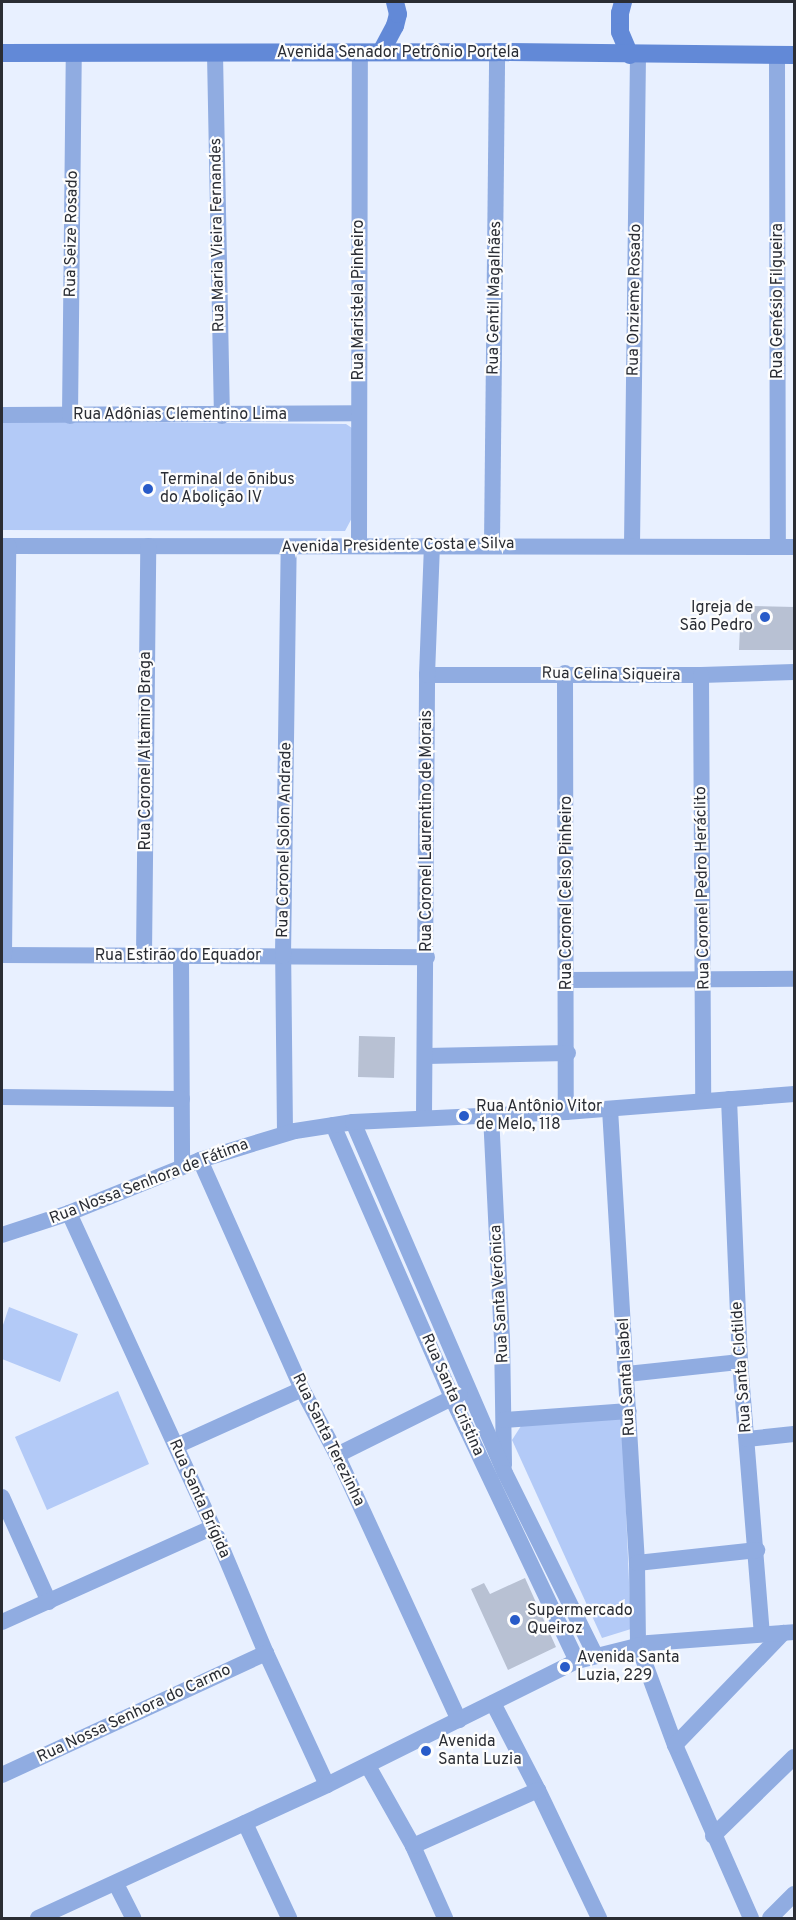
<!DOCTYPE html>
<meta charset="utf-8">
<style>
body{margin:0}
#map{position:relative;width:796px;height:1920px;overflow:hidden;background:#e8f0ff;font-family:Overpass,sans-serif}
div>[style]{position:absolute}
.green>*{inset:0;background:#b3caf7}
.building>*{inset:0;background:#b8c1d3}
.street>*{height:16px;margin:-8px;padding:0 8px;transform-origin:8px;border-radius:8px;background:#90ace1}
.secondary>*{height:18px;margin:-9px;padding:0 9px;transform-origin:9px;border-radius:9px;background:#6289d7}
.dots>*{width:16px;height:16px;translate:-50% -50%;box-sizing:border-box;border:3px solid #fdfdfd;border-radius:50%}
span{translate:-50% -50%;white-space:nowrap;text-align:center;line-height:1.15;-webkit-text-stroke:4.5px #fdfdfd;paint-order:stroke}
.street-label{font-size:16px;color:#2a2d34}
.poi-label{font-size:16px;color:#2a2d34}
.left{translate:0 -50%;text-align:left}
.right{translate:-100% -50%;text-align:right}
.frame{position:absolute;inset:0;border:3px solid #2a2d34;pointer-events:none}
</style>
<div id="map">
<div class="green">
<div style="clip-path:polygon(2px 421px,346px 424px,352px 428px,353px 516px,345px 531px,2px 530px)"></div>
<div style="clip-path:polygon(9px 1307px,78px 1334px,60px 1382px,2px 1359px,2px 1328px)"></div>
<div style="clip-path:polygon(118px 1391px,149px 1464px,47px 1510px,15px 1437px)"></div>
<div style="clip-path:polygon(622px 1417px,631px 1629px,602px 1638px,512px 1440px,521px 1426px)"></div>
</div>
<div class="building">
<div style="clip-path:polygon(751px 606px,795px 607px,795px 650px,739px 650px,740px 627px,751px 627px)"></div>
<div style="clip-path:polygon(359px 1036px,395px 1037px,394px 1078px,358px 1077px)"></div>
<div style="clip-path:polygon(525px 1578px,556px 1647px,508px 1670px,471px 1589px,484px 1583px,490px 1594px)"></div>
</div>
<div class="street">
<div style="left:215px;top:54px;width:362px;rotate:88.9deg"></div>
<div style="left:777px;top:55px;width:491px;rotate:89.9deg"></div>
<div style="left:2px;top:415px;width:357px;rotate:-0.3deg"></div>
<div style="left:70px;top:416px;width:363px;rotate:-89.4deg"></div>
<div style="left:492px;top:544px;width:492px;rotate:-89.4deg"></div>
<div style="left:632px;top:545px;width:490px;rotate:-89.3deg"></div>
<div style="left:2px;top:546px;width:792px;rotate:0.07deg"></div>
<div style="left:359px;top:546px;width:493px;rotate:-89.9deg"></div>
<div style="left:565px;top:673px;width:439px;rotate:89.9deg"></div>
<div style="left:427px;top:675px;width:274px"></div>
<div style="left:701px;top:675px;width:93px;rotate:-1.8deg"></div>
<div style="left:701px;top:675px;width:426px;rotate:89.7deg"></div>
<div style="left:2px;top:955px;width:425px;rotate:0.3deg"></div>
<div style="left:4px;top:955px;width:409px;rotate:-89.4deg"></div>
<div style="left:144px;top:956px;width:410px;rotate:-89.4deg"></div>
<div style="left:181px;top:956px;width:210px;rotate:89.7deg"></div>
<div style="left:567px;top:980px;width:227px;rotate:-0.3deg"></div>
<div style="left:426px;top:1056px;width:142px;rotate:-1.2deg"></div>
<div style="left:2px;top:1097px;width:180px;rotate:0.6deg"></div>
<div style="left:729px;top:1099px;width:263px;rotate:87.6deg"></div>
<div style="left:740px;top:1362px;width:273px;rotate:85.4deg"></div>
<div style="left:610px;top:1109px;width:455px;rotate:86.6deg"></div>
<div style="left:637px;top:1563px;width:82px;rotate:89.3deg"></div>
<div style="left:638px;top:1645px;width:107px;rotate:69.7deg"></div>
<div style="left:675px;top:1745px;width:189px;rotate:66.3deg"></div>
<div style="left:491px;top:1115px;width:222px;rotate:87.2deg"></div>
<div style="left:502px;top:1337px;width:128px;rotate:89.1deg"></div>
<div style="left:424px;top:1117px;width:442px;rotate:-89.6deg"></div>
<div style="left:427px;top:675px;width:130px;rotate:-87.8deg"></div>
<div style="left:353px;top:1122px;width:382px;rotate:66.6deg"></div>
<div style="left:505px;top:1473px;width:202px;rotate:63.6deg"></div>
<div style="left:333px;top:1125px;width:298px;rotate:66.4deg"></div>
<div style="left:452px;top:1398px;width:291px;rotate:64.6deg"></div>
<div style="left:285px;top:1133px;width:177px;rotate:-90.6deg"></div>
<div style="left:283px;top:956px;width:409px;rotate:-89.2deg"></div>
<div style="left:200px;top:1160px;width:251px;rotate:66deg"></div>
<div style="left:302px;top:1389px;width:75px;rotate:62.1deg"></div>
<div style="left:337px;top:1455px;width:292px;rotate:65.3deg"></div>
<div style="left:69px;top:1213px;width:345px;rotate:65.4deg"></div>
<div style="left:213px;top:1527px;width:137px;rotate:67.2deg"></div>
<div style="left:266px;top:1653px;width:145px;rotate:65.2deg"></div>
<div style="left:2px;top:1235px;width:71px;rotate:-18.2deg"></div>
<div style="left:69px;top:1213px;width:141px;rotate:-22deg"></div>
<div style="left:200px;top:1160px;width:99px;rotate:-17deg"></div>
<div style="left:295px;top:1131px;width:59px;rotate:-8.8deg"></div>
<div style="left:353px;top:1122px;width:213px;rotate:-2.7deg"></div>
<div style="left:566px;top:1112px;width:229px;rotate:-4.5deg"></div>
<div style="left:627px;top:1374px;width:114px;rotate:-6.1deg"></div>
<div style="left:504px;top:1420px;width:125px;rotate:-4.1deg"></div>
<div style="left:747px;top:1439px;width:47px;rotate:-6.1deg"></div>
<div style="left:176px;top:1446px;width:138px;rotate:-24.3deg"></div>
<div style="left:337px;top:1455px;width:137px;rotate:-26.4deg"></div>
<div style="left:2px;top:1497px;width:115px;rotate:65.9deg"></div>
<div style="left:637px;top:1563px;width:121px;rotate:-6.2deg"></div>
<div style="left:2px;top:1622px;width:231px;rotate:-24.2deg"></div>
<div style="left:493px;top:1703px;width:98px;rotate:62.7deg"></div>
<div style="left:538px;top:1790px;width:142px;rotate:64.5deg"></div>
<div style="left:675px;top:1745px;width:156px;rotate:-46deg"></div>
<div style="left:368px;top:1766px;width:92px;rotate:60.6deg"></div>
<div style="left:413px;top:1846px;width:79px;rotate:66deg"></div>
<div style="left:2px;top:1775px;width:291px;rotate:-24.8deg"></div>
<div style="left:245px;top:1823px;width:105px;rotate:65.1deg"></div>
<div style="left:713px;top:1836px;width:113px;rotate:-44.3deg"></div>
<div style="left:413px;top:1846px;width:137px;rotate:-24.1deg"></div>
<div style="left:116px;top:1884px;width:38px;rotate:63deg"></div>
<div style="left:38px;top:1918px;width:318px;rotate:-24.7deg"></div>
<div style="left:327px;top:1785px;width:279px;rotate:-26.4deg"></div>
<div style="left:577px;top:1661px;width:74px;rotate:-14deg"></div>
<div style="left:649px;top:1643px;width:145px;rotate:-4.3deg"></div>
<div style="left:770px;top:1918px;width:34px;rotate:-45deg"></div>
</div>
<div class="secondary">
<div style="left:623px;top:2px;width:11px;rotate:105deg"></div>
<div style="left:620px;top:13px;width:19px;rotate:90deg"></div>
<div style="left:620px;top:32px;width:25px;rotate:67deg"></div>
<div style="left:381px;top:52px;width:30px;rotate:-62deg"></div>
<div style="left:395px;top:26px;width:12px;rotate:-76deg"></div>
<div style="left:398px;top:14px;width:12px;rotate:-104deg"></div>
<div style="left:2px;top:53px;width:495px;rotate:-0.1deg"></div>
<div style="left:497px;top:52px;width:297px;rotate:0.6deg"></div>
</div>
<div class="dots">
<div style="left:148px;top:489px;background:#285bc9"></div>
<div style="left:765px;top:617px;background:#285bc9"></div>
<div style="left:464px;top:1116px;background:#285bc9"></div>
<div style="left:515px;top:1620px;background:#285bc9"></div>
<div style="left:565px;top:1667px;background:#285bc9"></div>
<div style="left:426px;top:1751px;background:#285bc9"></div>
</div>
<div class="street-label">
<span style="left:398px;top:53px">Avenida Senador Petrônio Portela</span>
<span style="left:72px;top:234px;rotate:-89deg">Rua Seize Rosado</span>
<span style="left:218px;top:235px;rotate:-91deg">Rua Maria Vieira Fernandes</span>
<span style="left:495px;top:298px;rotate:-89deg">Rua Gentil Magalhães</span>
<span style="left:359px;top:300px;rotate:-90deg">Rua Maristela Pinheiro</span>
<span style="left:635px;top:300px;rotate:-89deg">Rua Onzieme Rosado</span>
<span style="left:778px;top:301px;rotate:-90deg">Rua Genésio Filgueira</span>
<span style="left:180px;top:415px">Rua Adônias Clementino Lima</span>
<span style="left:398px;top:546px;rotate:-1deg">Avenida Presidente Costa e Silva</span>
<span style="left:611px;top:675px;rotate:1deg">Rua Celina Siqueira</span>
<span style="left:146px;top:751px;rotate:-90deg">Rua Coronel Altamiro Braga</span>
<span style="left:427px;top:831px;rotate:-90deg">Rua Coronel Laurentino de Morais</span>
<span style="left:285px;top:840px;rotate:-89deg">Rua Coronel Solon Andrade</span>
<span style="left:703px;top:888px;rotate:-91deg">Rua Coronel Pedro Heráclito</span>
<span style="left:567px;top:893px;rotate:-90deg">Rua Coronel Celso Pinheiro</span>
<span style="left:178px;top:956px">Rua Estirão do Equador</span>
<span style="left:149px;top:1182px;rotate:-21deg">Rua Nossa Senhora de Fátima</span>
<span style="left:500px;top:1294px;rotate:-93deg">Rua Santa Verônica</span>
<span style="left:742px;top:1367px;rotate:-94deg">Rua Santa Clotilde</span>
<span style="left:627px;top:1377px;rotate:-93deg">Rua Santa Isabel</span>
<span style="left:452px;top:1395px;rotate:66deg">Rua Santa Cristina</span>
<span style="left:328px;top:1440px;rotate:64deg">Rua Santa Terezinha</span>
<span style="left:199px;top:1499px;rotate:66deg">Rua Santa Brígida</span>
<span style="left:134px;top:1714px;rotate:-25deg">Rua Nossa Senhora do Carmo</span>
</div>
<div class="poi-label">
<span class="left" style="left:160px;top:489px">Terminal de õnibus<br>do Abolição IV</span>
<span class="right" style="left:753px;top:617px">Igreja de<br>São Pedro</span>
<span class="left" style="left:476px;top:1116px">Rua Antônio Vitor<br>de Melo, 118</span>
<span class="left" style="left:527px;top:1620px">Supermercado<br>Queiroz</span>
<span class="left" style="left:577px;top:1667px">Avenida Santa<br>Luzia, 229</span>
<span class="left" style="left:438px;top:1751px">Avenida<br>Santa Luzia</span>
</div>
<div class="frame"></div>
</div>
